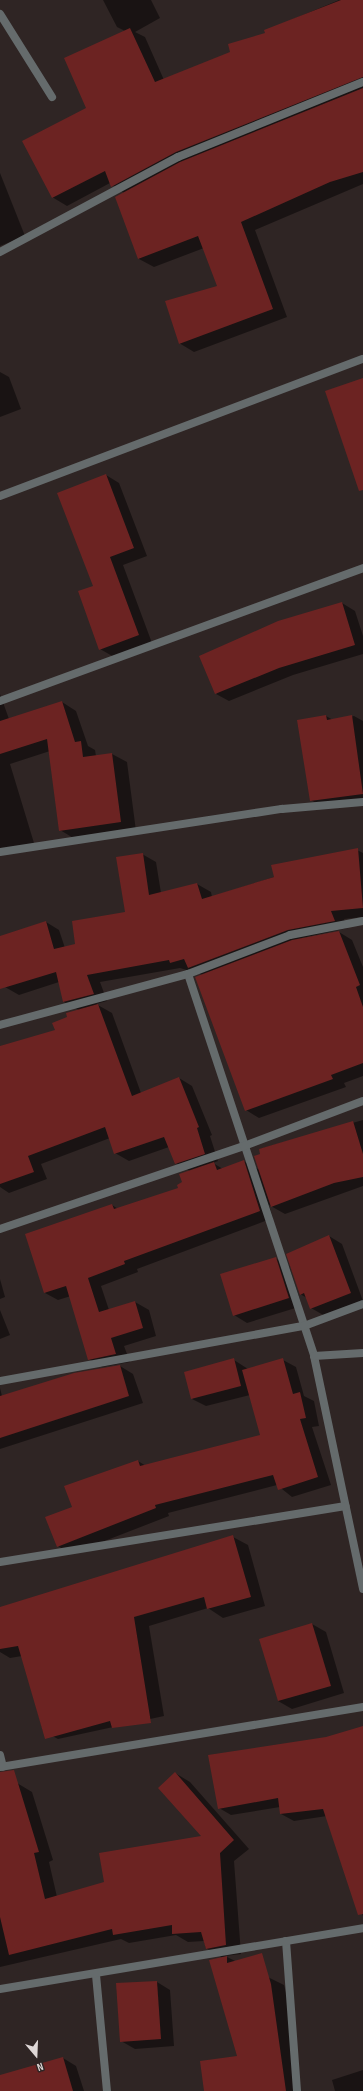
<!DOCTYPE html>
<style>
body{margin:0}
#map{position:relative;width:363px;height:2091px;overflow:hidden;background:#2f2524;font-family:"Sofia Sans Condensed",sans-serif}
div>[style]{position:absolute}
.shadow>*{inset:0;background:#0007}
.building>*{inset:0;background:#6c2322}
.minor>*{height:8px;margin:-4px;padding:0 4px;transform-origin:4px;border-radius:4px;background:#656b6c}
span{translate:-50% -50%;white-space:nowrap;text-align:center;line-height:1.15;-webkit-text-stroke:3px #2f2524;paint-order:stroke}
.north{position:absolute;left:16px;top:2035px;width:40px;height:40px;-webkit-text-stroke:3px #2f2524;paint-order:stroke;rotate:161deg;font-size:11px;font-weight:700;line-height:16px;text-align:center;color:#ded7d6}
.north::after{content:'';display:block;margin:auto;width:14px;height:18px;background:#ded7d6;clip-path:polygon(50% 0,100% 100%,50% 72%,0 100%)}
</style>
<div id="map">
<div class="shadow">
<div style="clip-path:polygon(103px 0,151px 0,160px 18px,135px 32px,145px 37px,164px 80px,232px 52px,267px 34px,265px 31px,339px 0,363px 0,363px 184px,255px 230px,287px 317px,194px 352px,179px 343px,218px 286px,204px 248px,154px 267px,139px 259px,124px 193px,110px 183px,67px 206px,52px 197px,88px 109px,125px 31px,117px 27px)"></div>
<div style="clip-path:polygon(0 173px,25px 236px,0 246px)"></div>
<div style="clip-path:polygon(0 372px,9px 377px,21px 409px,0 417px)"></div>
<div style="clip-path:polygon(106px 475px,119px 483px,147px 556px,123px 565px,152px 643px,114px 657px,100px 649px,94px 587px)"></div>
<div style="clip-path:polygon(342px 603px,355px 611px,363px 636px,363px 654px,293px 675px,229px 701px,216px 694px)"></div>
<div style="clip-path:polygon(0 694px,9px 719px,62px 702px,76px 711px,88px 746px,95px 750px,96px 756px,112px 754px,127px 762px,136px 831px,75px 839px,60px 830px,50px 751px,10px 764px,34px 843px,0 853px)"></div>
<div style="clip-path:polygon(326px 716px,333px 720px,354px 716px,363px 721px,363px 802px,324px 808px,311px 800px)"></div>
<div style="clip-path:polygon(357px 850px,363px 853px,363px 917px,344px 919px,348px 928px,297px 939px,339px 932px,352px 940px,363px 967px,363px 1076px,344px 1083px,346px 1087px,259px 1118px,246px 1110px,203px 975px,180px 968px,100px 982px,107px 1001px,96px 1004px,112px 1013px,141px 1093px,179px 1078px,192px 1086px,212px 1135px,210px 1136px,218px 1161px,213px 1163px,223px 1169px,243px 1161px,260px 1170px,260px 1149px,363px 1120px,363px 1186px,285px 1214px,269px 1205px,273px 1218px,137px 1269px,138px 1272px,101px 1286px,109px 1310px,135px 1302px,149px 1310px,156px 1336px,124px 1346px,130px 1362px,102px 1367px,89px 1359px,71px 1296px,58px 1300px,45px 1293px,112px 1205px,118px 1209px,180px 1189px,190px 1171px,176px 1163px,169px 1147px,129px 1161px,115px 1153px,110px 1138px,41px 1164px,47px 1179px,9px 1193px,0 1187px,0 1057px,56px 1031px,79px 1010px,64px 1002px,59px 982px,19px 995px,5px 987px,0 970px,0 937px,46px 922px,59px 930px,65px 948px,76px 945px,126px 913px,142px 854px,156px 862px,161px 893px,197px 884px,211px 892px,212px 897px)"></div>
<div style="clip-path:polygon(329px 1236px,342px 1244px,363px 1301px,325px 1316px,311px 1308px,307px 1298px,300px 1294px)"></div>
<div style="clip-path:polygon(275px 1258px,289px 1266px,302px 1306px,247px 1323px,234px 1315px)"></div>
<div style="clip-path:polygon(0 1279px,5px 1297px,0 1299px)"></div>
<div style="clip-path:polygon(0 1310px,10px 1335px,0 1339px)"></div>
<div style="clip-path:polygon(234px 1360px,248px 1369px,283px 1360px,296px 1367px,304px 1396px,314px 1401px,319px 1426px,312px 1427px,331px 1485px,292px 1497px,277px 1485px,168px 1513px,169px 1516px,71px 1554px,58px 1546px,73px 1507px,138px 1461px,146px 1466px,262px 1436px,250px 1395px,206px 1406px,192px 1399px)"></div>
<div style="clip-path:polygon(120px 1366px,133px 1374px,143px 1403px,0 1449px,0 1388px,2px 1396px)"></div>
<div style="clip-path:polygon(233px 1537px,248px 1545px,265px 1606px,223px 1618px,208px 1608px,149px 1626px,164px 1716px,58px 1739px,43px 1731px,22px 1656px,10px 1658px,0 1652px,0 1608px)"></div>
<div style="clip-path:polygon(312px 1624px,326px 1632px,344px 1693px,292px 1709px,278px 1701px)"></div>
<div style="clip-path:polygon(363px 1730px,363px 1916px,327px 1816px,294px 1821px,281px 1814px,280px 1807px,231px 1815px,219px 1808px)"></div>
<div style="clip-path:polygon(175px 1773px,190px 1782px,249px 1849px,234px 1861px,241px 1954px,225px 1956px,284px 1985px,293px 2017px,300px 2091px,205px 2091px,239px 2056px,223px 1958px,206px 1948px,204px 1941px,188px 1942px,176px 1935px,129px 1943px,121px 1939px,0 1967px,0 1788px,17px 1783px,32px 1792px,53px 1860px,49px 1862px,57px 1897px,105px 1883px,203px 1836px)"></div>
<div style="clip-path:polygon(157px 1982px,170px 1990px,174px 2046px,135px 2049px,121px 2041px)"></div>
<div style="clip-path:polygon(63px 2058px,76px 2066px,84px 2091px,0 2091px,0 2076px)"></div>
<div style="clip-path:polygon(363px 2070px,363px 2091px,335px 2091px,332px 2080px)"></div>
</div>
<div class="building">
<div style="clip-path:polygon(341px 0,363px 0,363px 77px,176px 152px,111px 187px,105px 171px,52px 198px,22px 141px,86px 108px,64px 58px,130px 28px,155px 82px,230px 52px,228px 44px,265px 33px,264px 30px)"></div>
<div style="clip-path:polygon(363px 88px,363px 172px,330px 182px,241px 222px,273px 309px,179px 344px,165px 301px,217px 286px,198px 236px,138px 259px,115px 197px,180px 162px)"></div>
<div style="clip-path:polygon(363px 378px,363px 490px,359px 491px,325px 391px)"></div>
<div style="clip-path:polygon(106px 474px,134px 548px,110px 557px,139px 635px,99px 650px,78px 591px,93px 586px,57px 493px)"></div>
<div style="clip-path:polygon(342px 602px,355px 645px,279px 668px,215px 694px,199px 656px,278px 621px)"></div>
<div style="clip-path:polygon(62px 701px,75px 742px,81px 741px,83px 757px,112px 753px,121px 822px,59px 831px,47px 739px,0 754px,0 721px)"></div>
<div style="clip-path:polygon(326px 715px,327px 720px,352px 715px,363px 794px,310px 801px,297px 720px)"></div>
<div style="clip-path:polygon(358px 848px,363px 908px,331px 911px,335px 921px,288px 930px,188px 968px,184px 959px,170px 963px,169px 960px,87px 975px,94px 994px,63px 1002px,56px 972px,0 989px,0 936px,46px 921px,54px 949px,75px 944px,72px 921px,125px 912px,116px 857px,143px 853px,149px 895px,197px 883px,202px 899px,274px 877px,271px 865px)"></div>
<div style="clip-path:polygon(339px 931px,360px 985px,356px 987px,363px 1007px,363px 1063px,331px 1075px,333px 1079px,245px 1111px,195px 977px,292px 940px)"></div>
<div style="clip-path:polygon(98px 1004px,132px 1096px,179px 1077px,199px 1127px,197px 1128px,205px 1154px,175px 1164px,164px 1137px,114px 1154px,105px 1127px,28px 1156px,34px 1172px,0 1184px,0 1046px,55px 1030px,52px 1023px,67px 1017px,66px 1013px)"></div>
<div style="clip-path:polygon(353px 1121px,363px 1154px,363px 1177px,334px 1183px,271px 1207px,254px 1156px,260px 1154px,259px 1149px)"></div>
<div style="clip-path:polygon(244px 1160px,260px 1211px,124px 1261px,125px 1264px,88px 1278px,99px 1312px,135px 1301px,143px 1328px,111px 1338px,116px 1354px,88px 1360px,66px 1286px,44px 1293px,25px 1234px,112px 1204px,114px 1209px,178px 1188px,177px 1185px,182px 1182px,179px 1174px,214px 1162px,217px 1170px)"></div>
<div style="clip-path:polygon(329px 1235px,351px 1293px,310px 1309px,304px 1293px,300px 1295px,286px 1254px)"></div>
<div style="clip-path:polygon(276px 1257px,289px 1298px,233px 1316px,220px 1274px)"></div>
<div style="clip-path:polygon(234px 1358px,241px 1386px,191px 1399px,184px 1372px)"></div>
<div style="clip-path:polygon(283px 1358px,293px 1394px,300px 1392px,306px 1418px,300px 1419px,318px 1477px,278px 1490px,273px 1475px,155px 1505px,156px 1508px,57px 1547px,45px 1517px,72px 1507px,64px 1486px,138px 1460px,140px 1466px,260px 1435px,242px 1370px)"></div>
<div style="clip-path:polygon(120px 1365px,129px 1396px,0 1438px,0 1396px,74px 1373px)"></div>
<div style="clip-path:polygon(233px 1535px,251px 1597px,207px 1609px,204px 1597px,134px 1617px,151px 1723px,112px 1728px,110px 1721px,45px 1739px,18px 1646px,0 1649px,0 1607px)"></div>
<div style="clip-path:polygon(312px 1623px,331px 1686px,278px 1701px,259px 1639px)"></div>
<div style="clip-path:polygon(363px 1726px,363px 1914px,358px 1915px,323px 1809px,280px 1814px,278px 1798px,218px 1809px,208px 1755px,326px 1737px)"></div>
<div style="clip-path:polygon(14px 1770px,39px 1852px,34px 1853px,45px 1899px,104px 1882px,99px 1853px,201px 1836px,158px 1788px,175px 1772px,234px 1840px,220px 1853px,226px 1945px,206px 1949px,201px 1932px,172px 1934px,172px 1925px,113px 1935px,112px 1929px,9px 1955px,0 1917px,0 1772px)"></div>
<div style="clip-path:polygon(262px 1953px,271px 1984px,286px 2091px,204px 2091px,200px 2061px,237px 2056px,209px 1960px,227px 1956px,227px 1963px)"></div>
<div style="clip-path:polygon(157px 1981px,161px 2039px,120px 2042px,116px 1983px)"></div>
<div style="clip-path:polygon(63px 2057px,73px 2091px,0 2091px,0 2075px)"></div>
</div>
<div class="minor">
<div style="left:0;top:14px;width:98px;rotate:57.9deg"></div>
<div style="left:0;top:252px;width:202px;rotate:-28.1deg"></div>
<div style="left:178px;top:157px;width:200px;rotate:-22.1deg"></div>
<div style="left:0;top:496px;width:388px;rotate:-20.7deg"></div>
<div style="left:0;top:701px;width:387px;rotate:-20.1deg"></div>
<div style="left:0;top:852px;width:285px;rotate:-8.7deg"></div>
<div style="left:282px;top:809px;width:81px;rotate:-4.9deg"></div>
<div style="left:188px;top:974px;width:402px;rotate:71.7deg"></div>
<div style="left:314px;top:1356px;width:238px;rotate:78.1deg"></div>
<div style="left:0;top:1025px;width:195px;rotate:-15.2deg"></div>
<div style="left:188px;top:974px;width:109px;rotate:-20.9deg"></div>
<div style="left:290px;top:935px;width:74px;rotate:-10.9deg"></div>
<div style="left:0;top:1229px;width:258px;rotate:-18.8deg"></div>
<div style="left:244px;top:1146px;width:127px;rotate:-20.7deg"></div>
<div style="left:314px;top:1356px;width:49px;rotate:-3.5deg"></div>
<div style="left:0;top:1381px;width:309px;rotate:-10.3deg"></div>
<div style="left:304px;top:1326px;width:63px;rotate:-20.4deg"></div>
<div style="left:0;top:1562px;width:350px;rotate:-9.2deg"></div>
<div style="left:0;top:1755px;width:12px;rotate:76deg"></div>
<div style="left:0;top:1767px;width:368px;rotate:-9.4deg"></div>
<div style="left:286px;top:1941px;width:150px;rotate:85.8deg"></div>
<div style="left:96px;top:1975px;width:117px;rotate:84.6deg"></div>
<div style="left:0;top:1989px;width:368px;rotate:-9.5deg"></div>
</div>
<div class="north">N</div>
</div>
